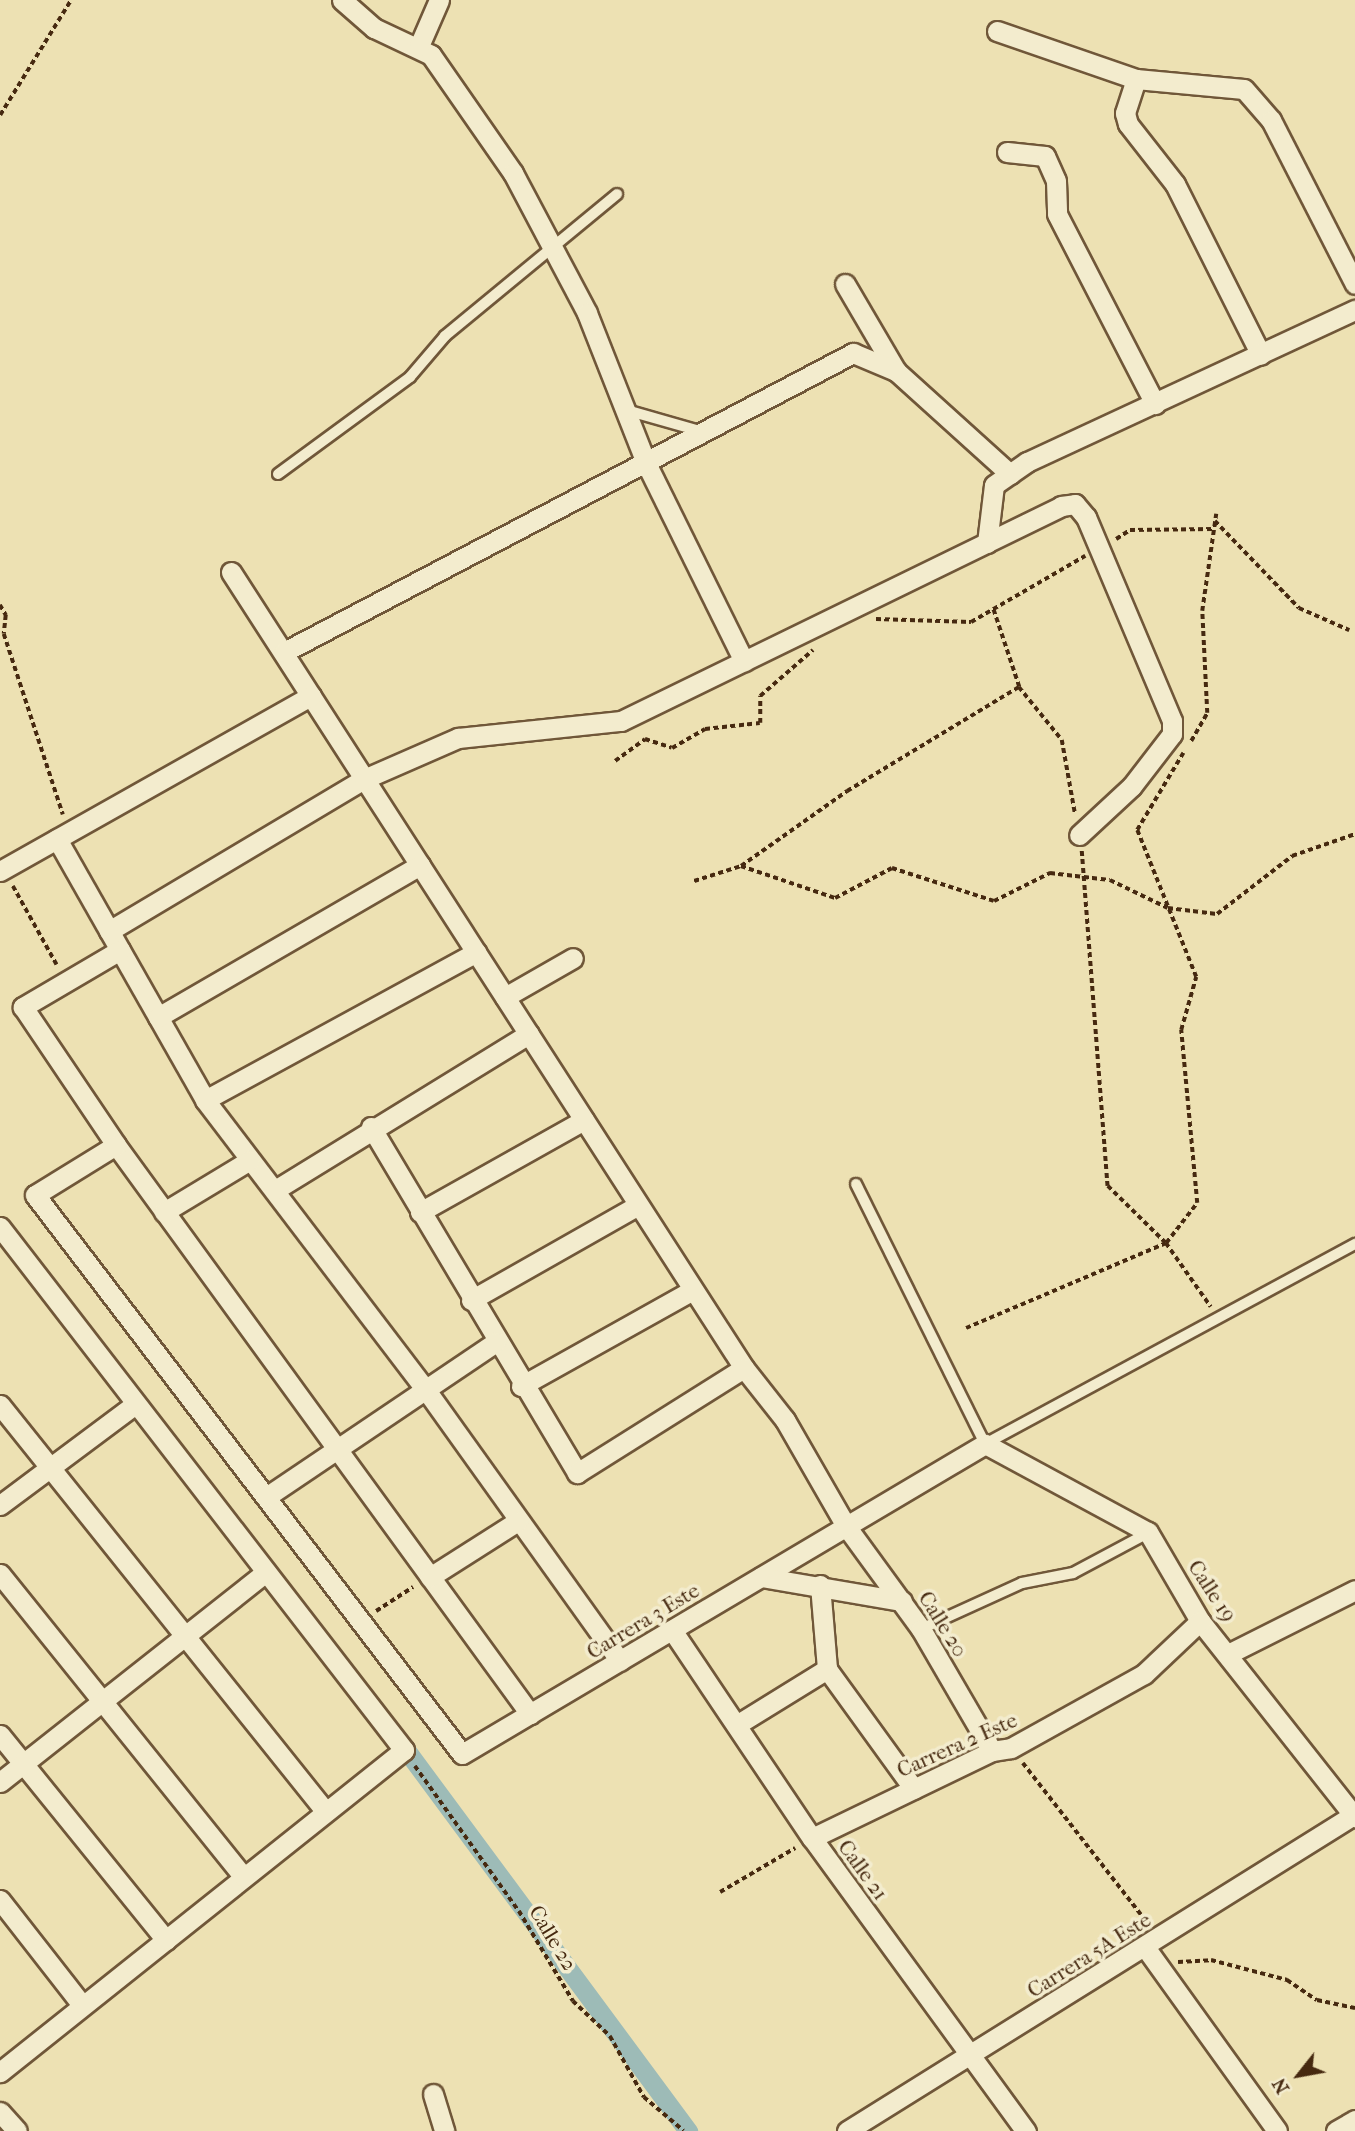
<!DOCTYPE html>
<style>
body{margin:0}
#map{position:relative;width:1355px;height:2131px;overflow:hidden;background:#ede1b3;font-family:"IM FELL French Canon",serif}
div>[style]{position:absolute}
.canal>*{height:19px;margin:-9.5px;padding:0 9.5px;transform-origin:9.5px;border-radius:9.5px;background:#9dbbb7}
.path>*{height:3.5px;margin-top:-1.75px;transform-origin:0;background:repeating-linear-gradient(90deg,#462910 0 5px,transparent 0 8.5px)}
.roads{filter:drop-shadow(2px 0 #705739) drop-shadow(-2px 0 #705739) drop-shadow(0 2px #705739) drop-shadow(0 -2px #705739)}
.service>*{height:10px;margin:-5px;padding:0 5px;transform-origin:5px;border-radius:5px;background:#f3ecce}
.minor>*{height:19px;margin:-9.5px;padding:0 9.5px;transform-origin:9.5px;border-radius:9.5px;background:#f3ecce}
span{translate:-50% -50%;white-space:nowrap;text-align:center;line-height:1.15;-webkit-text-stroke:7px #f3ecce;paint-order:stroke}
.street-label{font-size:21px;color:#462910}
.north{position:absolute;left:1264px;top:2040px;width:70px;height:70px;-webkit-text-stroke:5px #f3ecce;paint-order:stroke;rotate:239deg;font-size:19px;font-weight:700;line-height:28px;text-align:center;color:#462910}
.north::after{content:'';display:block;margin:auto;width:24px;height:32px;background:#462910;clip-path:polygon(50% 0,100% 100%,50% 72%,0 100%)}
</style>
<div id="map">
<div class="canal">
<div style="left:395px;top:1735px;width:493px;rotate:53.5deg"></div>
</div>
<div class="path">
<div style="left:0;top:115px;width:135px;rotate:-58.3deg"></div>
<div style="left:1215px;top:521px;width:121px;rotate:46deg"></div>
<div style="left:1299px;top:608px;width:55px;rotate:23.7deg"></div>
<div style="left:1116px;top:539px;width:17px;rotate:-33deg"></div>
<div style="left:1130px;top:530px;width:84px;rotate:-0.7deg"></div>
<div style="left:0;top:605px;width:12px;rotate:59deg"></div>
<div style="left:6px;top:615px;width:19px;rotate:96deg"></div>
<div style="left:4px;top:634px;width:190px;rotate:71.9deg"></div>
<div style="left:876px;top:619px;width:95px;rotate:1.8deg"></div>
<div style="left:971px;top:622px;width:132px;rotate:-30.1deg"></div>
<div style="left:1019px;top:687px;width:68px;rotate:50.9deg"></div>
<div style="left:1062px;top:740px;width:74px;rotate:79.9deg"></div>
<div style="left:1191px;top:741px;width:32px;rotate:-60deg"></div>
<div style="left:1207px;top:713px;width:102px;rotate:-92.8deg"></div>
<div style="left:1202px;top:611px;width:98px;rotate:-81.8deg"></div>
<div style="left:615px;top:761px;width:37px;rotate:-36deg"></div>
<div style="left:645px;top:739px;width:28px;rotate:18deg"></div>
<div style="left:672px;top:748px;width:38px;rotate:-30deg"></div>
<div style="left:705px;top:729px;width:55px;rotate:-6.2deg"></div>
<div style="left:760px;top:723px;width:27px;rotate:-90deg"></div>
<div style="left:760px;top:696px;width:70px;rotate:-41deg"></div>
<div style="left:1082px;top:851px;width:336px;rotate:85.6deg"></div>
<div style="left:1108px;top:1186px;width:81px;rotate:44.5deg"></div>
<div style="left:1166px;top:1243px;width:51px;rotate:-52.2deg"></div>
<div style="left:1197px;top:1203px;width:174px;rotate:-95.3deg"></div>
<div style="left:1181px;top:1030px;width:55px;rotate:-74.2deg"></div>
<div style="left:1196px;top:977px;width:158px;rotate:-111.9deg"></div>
<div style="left:1137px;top:830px;width:90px;rotate:-59.1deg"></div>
<div style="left:741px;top:866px;width:130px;rotate:-35.3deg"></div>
<div style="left:847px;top:791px;width:201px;rotate:-31.2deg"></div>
<div style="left:1019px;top:687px;width:82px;rotate:-108.4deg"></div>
<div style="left:694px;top:881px;width:49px;rotate:-17.7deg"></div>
<div style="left:741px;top:866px;width:99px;rotate:18.8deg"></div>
<div style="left:835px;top:898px;width:64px;rotate:-27.8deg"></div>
<div style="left:892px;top:868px;width:107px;rotate:17.9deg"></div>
<div style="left:994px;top:901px;width:63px;rotate:-26.6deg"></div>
<div style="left:1050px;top:873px;width:60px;rotate:6.7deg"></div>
<div style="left:1110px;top:880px;width:64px;rotate:25.8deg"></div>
<div style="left:1168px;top:908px;width:49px;rotate:7deg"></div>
<div style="left:1217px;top:914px;width:95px;rotate:-37.7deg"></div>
<div style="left:1292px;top:856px;width:67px;rotate:-19.2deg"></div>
<div style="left:13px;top:886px;width:90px;rotate:60.9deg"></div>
<div style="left:966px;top:1328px;width:217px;rotate:-23deg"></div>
<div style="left:1166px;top:1243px;width:78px;rotate:54.9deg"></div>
<div style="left:376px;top:1611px;width:44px;rotate:-33deg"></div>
<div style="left:1023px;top:1763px;width:202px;rotate:52.1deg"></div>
<div style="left:415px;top:1766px;width:178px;rotate:54.4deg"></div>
<div style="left:519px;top:1911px;width:105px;rotate:59deg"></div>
<div style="left:573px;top:2001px;width:51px;rotate:43.4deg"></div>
<div style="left:610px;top:2036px;width:70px;rotate:60.9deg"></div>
<div style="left:644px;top:2097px;width:52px;rotate:40.4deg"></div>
<div style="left:720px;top:1892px;width:87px;rotate:-30.4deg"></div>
<div style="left:1178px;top:1962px;width:33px;rotate:-3deg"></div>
<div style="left:1211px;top:1960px;width:79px;rotate:14.7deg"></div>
<div style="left:1287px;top:1980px;width:36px;rotate:34deg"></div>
<div style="left:1317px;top:2000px;width:39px;rotate:12deg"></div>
</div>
<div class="roads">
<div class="service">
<div style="left:626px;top:410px;width:80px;rotate:15.9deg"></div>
<div style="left:278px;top:474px;width:164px;rotate:-36.3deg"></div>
<div style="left:410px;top:377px;width:54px;rotate:-49.5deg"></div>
<div style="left:445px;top:336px;width:223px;rotate:-39.5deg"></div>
<div style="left:856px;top:1184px;width:290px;rotate:63.6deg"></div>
<div style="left:985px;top:1444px;width:421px;rotate:-28.4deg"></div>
<div style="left:921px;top:1629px;width:111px;rotate:-24.5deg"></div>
<div style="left:1022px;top:1583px;width:52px;rotate:-11.1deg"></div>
<div style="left:1073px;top:1573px;width:85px;rotate:-28.1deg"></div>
</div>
<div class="minor">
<div style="left:342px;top:0;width:43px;rotate:41.2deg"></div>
<div style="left:374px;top:28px;width:63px;rotate:25.3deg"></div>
<div style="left:431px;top:55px;width:144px;rotate:55.2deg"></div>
<div style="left:513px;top:173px;width:158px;rotate:62.1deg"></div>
<div style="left:587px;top:313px;width:163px;rotate:68.5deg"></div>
<div style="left:647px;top:465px;width:219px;rotate:63.7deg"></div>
<div style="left:997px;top:31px;width:147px;rotate:19.1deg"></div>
<div style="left:1136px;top:79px;width:108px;rotate:5.3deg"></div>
<div style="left:1244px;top:89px;width:41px;rotate:48.9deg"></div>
<div style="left:1271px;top:120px;width:184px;rotate:62.9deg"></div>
<div style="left:419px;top:46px;width:50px;rotate:-66.5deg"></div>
<div style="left:1136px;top:79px;width:36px;rotate:108deg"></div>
<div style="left:1125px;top:113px;width:11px;rotate:75deg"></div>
<div style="left:1128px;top:124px;width:76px;rotate:51.9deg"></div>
<div style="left:1175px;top:184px;width:191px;rotate:63.3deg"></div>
<div style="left:1007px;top:152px;width:38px;rotate:6deg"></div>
<div style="left:1045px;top:156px;width:27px;rotate:66deg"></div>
<div style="left:1056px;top:181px;width:33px;rotate:88deg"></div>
<div style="left:1057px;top:214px;width:214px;rotate:62.7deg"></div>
<div style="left:845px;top:284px;width:101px;rotate:59.6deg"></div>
<div style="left:987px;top:543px;width:58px;rotate:-83.1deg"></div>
<div style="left:994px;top:485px;width:40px;rotate:-34.9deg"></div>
<div style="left:1027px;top:462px;width:362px;rotate:-24.9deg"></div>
<div style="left:231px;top:572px;width:947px;rotate:57.2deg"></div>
<div style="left:744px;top:1368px;width:66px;rotate:51.7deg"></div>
<div style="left:785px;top:1420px;width:122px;rotate:60.1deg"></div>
<div style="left:846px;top:1526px;width:127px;rotate:53.9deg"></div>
<div style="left:921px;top:1629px;width:141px;rotate:59.8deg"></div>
<div style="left:284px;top:652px;width:643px;rotate:-27.72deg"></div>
<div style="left:853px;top:353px;width:47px;rotate:22.7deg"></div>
<div style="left:896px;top:371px;width:154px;rotate:42.1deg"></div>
<div style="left:57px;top:839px;width:300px;rotate:60.4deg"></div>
<div style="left:205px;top:1100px;width:365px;rotate:52.7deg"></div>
<div style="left:426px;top:1390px;width:333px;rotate:54.4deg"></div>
<div style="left:0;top:871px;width:357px;rotate:-29.4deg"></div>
<div style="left:109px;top:931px;width:297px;rotate:-30.8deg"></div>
<div style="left:364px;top:779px;width:103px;rotate:-23.6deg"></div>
<div style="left:458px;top:738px;width:164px;rotate:-6deg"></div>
<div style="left:621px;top:721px;width:490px;rotate:-26deg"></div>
<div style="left:1061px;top:506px;width:14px;rotate:-8deg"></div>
<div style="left:1075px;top:504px;width:17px;rotate:50deg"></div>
<div style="left:1086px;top:517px;width:221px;rotate:67.1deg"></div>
<div style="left:1172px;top:721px;width:13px;rotate:90deg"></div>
<div style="left:1172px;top:734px;width:66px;rotate:127.6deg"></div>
<div style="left:1132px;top:786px;width:72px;rotate:137.2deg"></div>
<div style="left:120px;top:950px;width:113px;rotate:149.6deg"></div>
<div style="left:23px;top:1007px;width:166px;rotate:56deg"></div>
<div style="left:116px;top:1145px;width:704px;rotate:53.96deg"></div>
<div style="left:505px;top:997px;width:78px;rotate:-29.8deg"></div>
<div style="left:158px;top:1017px;width:303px;rotate:-30.1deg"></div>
<div style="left:205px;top:1100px;width:309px;rotate:-28.6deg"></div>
<div style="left:371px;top:1127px;width:403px;rotate:59.2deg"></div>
<div style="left:577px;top:1473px;width:197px;rotate:-32.2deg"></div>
<div style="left:116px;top:1145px;width:95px;rotate:148.3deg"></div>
<div style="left:35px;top:1195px;width:703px;rotate:52.63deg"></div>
<div style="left:462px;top:1754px;width:608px;rotate:-30.66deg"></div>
<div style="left:985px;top:1444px;width:185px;rotate:28.4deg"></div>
<div style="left:1148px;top:1532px;width:103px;rotate:59.7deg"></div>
<div style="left:1200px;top:1621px;width:250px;rotate:51.7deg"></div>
<div style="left:275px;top:1190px;width:298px;rotate:-31.6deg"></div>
<div style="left:164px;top:1212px;width:100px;rotate:-31.2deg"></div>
<div style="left:420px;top:1212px;width:188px;rotate:-29.3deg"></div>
<div style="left:0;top:1227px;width:661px;rotate:52.32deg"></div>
<div style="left:404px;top:1750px;width:517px;rotate:141.44deg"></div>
<div style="left:471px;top:1300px;width:192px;rotate:-29.6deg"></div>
<div style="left:521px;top:1386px;width:197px;rotate:-29.2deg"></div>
<div style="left:0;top:1405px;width:521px;rotate:51.31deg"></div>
<div style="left:266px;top:1497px;width:277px;rotate:-34deg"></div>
<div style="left:0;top:1505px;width:167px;rotate:-36.7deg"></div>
<div style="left:0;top:1574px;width:389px;rotate:51.2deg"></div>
<div style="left:430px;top:1577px;width:104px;rotate:-32.5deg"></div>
<div style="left:761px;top:1577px;width:143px;rotate:9.7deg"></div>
<div style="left:820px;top:1585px;width:84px;rotate:85.2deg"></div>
<div style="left:827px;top:1669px;width:148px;rotate:54.1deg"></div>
<div style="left:672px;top:1630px;width:251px;rotate:56.1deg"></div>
<div style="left:812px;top:1838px;width:363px;rotate:53.9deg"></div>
<div style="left:1228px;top:1654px;width:142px;rotate:-26.7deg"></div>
<div style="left:738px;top:1724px;width:105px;rotate:-31.7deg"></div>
<div style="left:0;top:1735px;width:264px;rotate:51deg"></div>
<div style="left:0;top:1782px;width:339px;rotate:-38.3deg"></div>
<div style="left:812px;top:1838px;width:200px;rotate:-25.8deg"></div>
<div style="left:992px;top:1751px;width:19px;rotate:-9deg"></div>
<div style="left:1011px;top:1748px;width:152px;rotate:-29.1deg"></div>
<div style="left:1144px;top:1674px;width:77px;rotate:-43.4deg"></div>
<div style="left:0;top:1900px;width:133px;rotate:52deg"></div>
<div style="left:1145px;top:1947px;width:226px;rotate:54.3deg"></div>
<div style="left:433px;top:2094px;width:39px;rotate:73deg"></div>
<div style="left:0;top:2112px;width:25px;rotate:48deg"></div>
<div style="left:847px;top:2131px;width:599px;rotate:-31.96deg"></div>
<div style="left:1336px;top:2131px;width:22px;rotate:-30deg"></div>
</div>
</div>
<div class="street-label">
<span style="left:1212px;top:1591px;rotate:57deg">Calle 19</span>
<span style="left:643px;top:1621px;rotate:-31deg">Carrera 3 Este</span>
<span style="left:943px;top:1624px;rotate:58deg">Calle 20</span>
<span style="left:957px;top:1745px;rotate:-24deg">Carrera 2 Este</span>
<span style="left:863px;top:1870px;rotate:54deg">Calle 21</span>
<span style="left:553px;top:1938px;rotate:59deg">Calle 22</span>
<span style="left:1089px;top:1955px;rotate:-32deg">Carrera 5A Este</span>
</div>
<div class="north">N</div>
</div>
